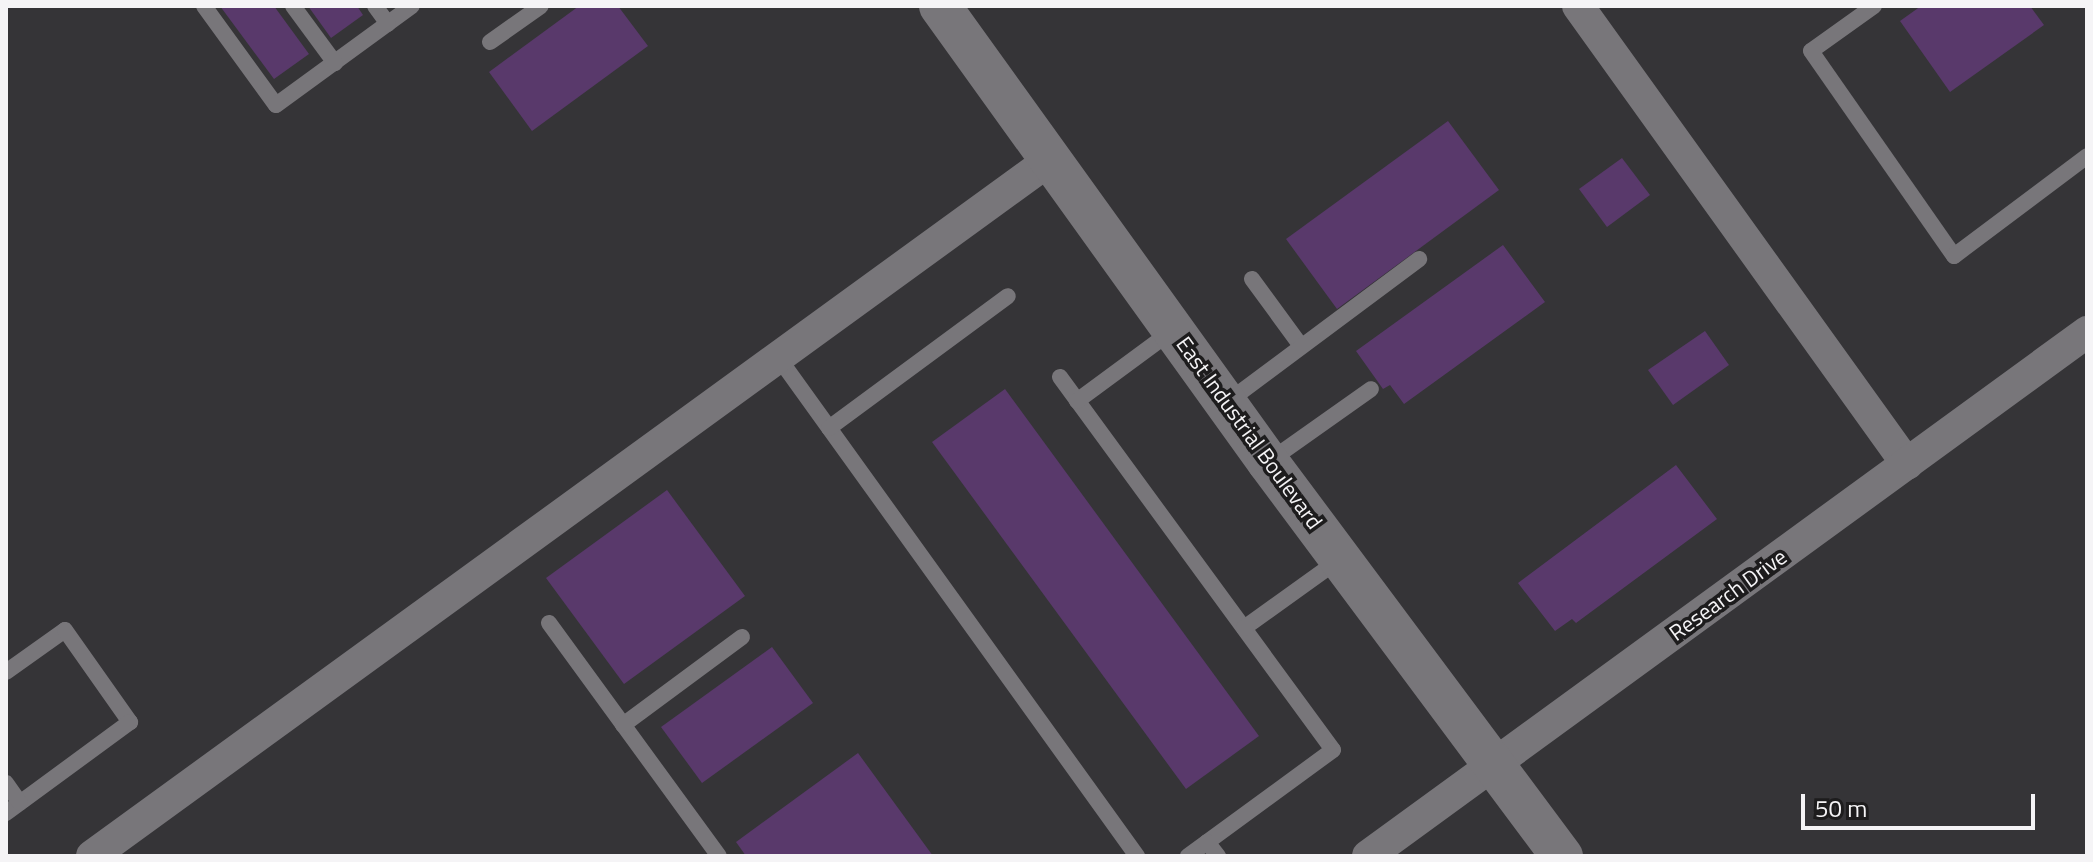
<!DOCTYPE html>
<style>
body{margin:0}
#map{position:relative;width:2093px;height:862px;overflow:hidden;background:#353437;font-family:"Titillium Web",sans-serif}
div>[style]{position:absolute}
.building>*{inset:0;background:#59396b}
.service>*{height:16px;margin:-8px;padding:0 8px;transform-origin:8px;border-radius:8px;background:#78767a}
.minor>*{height:32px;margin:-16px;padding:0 16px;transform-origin:16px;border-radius:16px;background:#78767a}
.tertiary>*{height:42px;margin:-21px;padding:0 21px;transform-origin:21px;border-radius:21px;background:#78767a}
span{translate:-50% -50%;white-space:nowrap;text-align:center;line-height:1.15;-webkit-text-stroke:7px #1d1c1d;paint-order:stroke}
.street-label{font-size:22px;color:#f5f4f6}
.frame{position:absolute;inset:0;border:8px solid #f5f4f6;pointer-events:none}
.scale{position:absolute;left:1801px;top:794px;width:234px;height:36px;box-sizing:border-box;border:4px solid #f5f4f6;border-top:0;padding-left:10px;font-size:24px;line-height:28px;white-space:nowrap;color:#f5f4f6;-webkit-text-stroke:6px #1d1c1d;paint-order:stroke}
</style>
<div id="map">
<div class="building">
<div style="clip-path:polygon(220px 6px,274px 6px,309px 54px,274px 79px)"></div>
<div style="clip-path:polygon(308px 6px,357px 6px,363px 15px,331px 38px)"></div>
<div style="clip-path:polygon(579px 6px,618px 6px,648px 46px,532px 131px,489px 72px)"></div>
<div style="clip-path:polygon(1921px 6px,2030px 6px,2044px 25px,1950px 92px,1900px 21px)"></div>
<div style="clip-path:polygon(1448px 121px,1499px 190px,1337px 309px,1286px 239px)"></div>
<div style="clip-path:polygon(1622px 158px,1650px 195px,1607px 227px,1579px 189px)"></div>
<div style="clip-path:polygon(1503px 245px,1545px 302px,1404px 404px,1390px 385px,1383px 389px,1356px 351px)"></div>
<div style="clip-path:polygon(1705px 331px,1729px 365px,1673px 405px,1648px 370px)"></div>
<div style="clip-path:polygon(1005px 389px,1259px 736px,1186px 789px,932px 442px)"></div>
<div style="clip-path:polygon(1676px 465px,1717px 519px,1576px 623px,1572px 619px,1555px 631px,1518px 583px)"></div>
<div style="clip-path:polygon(667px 490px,745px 596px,624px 684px,546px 578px)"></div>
<div style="clip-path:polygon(772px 647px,813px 703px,702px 783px,661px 727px)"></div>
<div style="clip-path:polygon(858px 753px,933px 856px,746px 856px,736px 842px)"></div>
</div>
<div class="service">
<div style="left:204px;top:6px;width:122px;rotate:54deg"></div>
<div style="left:276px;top:105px;width:168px;rotate:-36.1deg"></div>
<div style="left:293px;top:6px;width:71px;rotate:53.6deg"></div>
<div style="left:375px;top:6px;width:22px;rotate:54deg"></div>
<div style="left:1874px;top:6px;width:77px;rotate:144.5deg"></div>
<div style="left:1811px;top:51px;width:250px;rotate:55.1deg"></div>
<div style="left:1954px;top:256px;width:166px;rotate:-36.9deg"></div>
<div style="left:490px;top:42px;width:62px;rotate:-35.2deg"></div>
<div style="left:1252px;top:279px;width:83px;rotate:53.8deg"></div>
<div style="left:778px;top:357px;width:615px;rotate:54.27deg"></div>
<div style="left:1060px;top:377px;width:462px;rotate:53.8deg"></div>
<div style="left:1333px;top:750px;width:180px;rotate:143.8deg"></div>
<div style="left:1077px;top:401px;width:118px;rotate:-36.4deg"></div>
<div style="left:1226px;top:403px;width:241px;rotate:-36.7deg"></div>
<div style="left:829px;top:428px;width:222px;rotate:-36.4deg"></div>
<div style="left:1268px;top:462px;width:126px;rotate:-35.3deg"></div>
<div style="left:549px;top:623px;width:288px;rotate:53.9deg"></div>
<div style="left:1244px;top:628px;width:118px;rotate:-35.7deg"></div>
<div style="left:6px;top:672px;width:72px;rotate:-35.4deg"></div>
<div style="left:65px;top:630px;width:113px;rotate:54.8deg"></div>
<div style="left:130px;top:722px;width:154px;rotate:143.7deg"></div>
<div style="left:623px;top:725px;width:148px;rotate:-36.5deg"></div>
<div style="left:6px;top:783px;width:24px;rotate:55deg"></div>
<div style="left:1207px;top:842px;width:18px;rotate:52deg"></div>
</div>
<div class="minor">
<div style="left:1578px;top:6px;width:564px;rotate:54.31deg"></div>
<div style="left:92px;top:856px;width:1186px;rotate:-36.01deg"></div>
<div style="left:1368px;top:856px;width:890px;rotate:-36.08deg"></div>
</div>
<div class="tertiary">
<div style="left:940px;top:6px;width:562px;rotate:54.27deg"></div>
<div style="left:1268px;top:462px;width:492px;rotate:53.3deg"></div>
</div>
<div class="street-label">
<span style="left:1249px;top:433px;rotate:54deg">East Industrial Boulevard</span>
<span style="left:1728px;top:595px;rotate:-36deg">Research Drive</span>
</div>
<div class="frame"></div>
<div class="scale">50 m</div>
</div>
